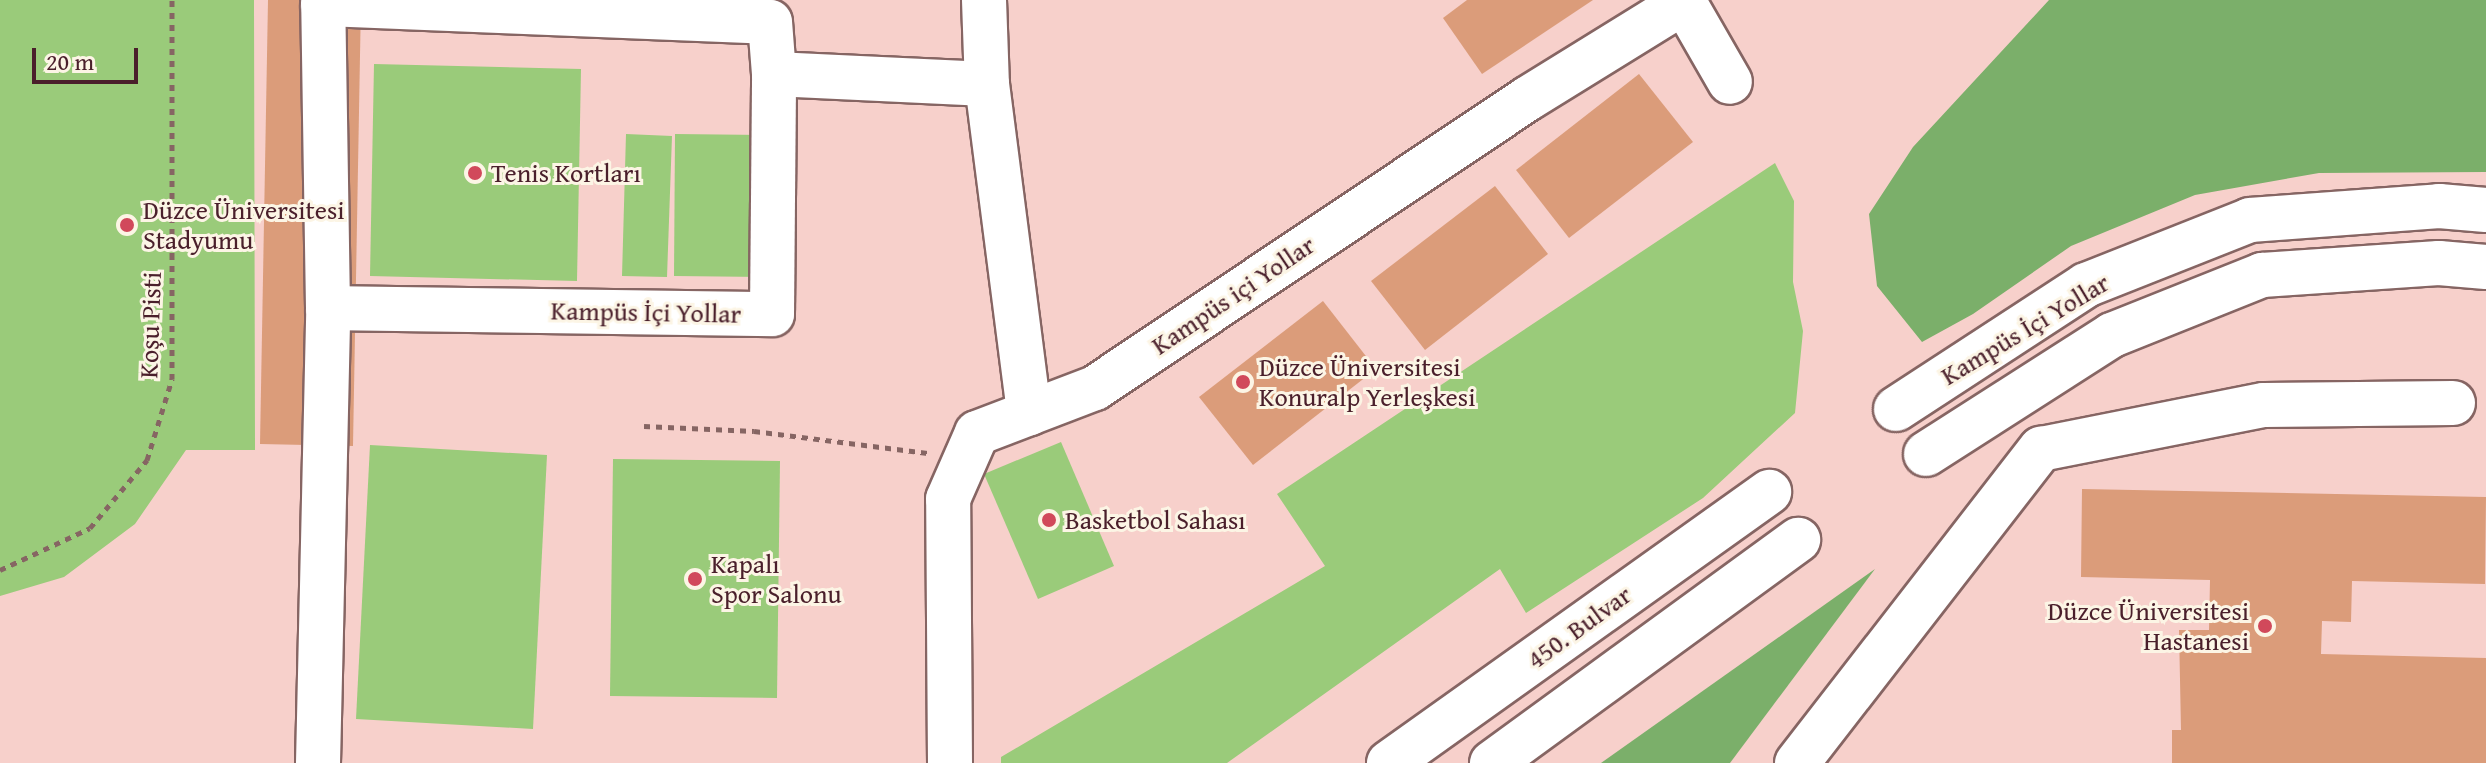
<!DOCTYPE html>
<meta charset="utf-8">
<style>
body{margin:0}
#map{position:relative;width:2486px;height:763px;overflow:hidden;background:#f5e6cb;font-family:"Gentium Book Plus",serif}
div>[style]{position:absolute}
.built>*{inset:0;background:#f7d0cb}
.green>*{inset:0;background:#9acb7a}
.forest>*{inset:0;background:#7baf6a}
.building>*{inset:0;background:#db9c7a}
.path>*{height:5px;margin-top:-2.5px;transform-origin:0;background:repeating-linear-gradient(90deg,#866563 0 6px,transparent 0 12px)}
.roads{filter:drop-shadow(2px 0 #866563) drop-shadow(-2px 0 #866563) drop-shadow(0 2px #866563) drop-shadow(0 -2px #866563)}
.minor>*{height:44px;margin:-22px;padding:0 22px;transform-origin:22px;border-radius:22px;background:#fff}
.dots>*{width:22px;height:22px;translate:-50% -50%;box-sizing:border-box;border:4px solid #fcf5e5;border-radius:50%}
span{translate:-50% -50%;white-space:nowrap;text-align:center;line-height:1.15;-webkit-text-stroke:6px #fcf5e5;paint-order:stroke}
.poi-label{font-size:26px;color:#4a1f2b}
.left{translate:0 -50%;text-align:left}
.right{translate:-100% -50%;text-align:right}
.street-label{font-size:26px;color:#4a1f2b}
.scale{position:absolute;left:32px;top:48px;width:106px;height:36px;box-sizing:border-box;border:4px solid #4a1f2b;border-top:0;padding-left:10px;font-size:24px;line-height:28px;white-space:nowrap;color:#4a1f2b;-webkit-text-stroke:6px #fcf5e5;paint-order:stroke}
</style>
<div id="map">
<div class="built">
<div style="clip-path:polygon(0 0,2486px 0,2486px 763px,0 763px)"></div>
</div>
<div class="green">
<div style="clip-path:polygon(0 0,254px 0,255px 450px,186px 450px,135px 524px,64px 577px,0 596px)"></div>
<div style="clip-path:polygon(374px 64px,581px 69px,577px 281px,370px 276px)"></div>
<div style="clip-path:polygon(626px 134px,672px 136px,667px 277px,622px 276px)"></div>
<div style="clip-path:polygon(675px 134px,769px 135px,768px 277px,674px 276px)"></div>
<div style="clip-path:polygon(1775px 163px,1794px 201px,1793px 282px,1803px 331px,1795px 413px,1703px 498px,1526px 613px,1500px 569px,1227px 763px,1001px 763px,1001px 757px,1325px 566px,1277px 494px)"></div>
<div style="clip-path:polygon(1061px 442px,1114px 566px,1038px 599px,984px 474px)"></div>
<div style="clip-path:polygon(370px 445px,547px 455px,533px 729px,356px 719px)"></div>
<div style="clip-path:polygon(613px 459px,780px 461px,777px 698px,610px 696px)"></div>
</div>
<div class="forest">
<div style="clip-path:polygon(2049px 0,2486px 0,2486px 172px,2319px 173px,2195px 195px,2071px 246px,1973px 314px,1922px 342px,1877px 286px,1869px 214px,1913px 147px)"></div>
<div style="clip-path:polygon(1875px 569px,1730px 763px,1601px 763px)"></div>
</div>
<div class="building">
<div style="clip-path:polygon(268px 0,361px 0,353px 446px,260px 444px)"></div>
<div style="clip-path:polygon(1467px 0,1593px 0,1482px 74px,1443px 18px)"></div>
<div style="clip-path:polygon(1639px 74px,1693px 142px,1569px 238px,1516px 170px)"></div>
<div style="clip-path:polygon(1495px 186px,1548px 254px,1425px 350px,1371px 281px)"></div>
<div style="clip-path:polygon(1323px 301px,1376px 369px,1253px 465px,1199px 397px)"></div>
<div style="clip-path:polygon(2082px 489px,2486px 497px,2485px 584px,2352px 581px,2351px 622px,2322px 621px,2321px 654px,2486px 658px,2486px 763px,2172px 763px,2172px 730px,2181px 730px,2179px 630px,2209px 630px,2210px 580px,2081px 577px)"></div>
</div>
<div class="path">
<div style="left:644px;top:426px;width:110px;rotate:2.6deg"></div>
<div style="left:754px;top:431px;width:175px;rotate:7.2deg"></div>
<div style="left:0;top:570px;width:99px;rotate:-25deg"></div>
<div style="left:90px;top:528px;width:89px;rotate:-50deg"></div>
<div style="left:147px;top:460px;width:85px;rotate:-72.8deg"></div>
<div style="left:172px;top:379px;width:379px;rotate:-90deg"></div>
</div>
<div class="roads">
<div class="minor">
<div style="left:984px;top:0;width:84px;rotate:88deg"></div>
<div style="left:987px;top:84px;width:332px;rotate:82.7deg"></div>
<div style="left:328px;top:308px;width:444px;rotate:0.8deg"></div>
<div style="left:772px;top:314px;width:240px;rotate:-89.5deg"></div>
<div style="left:1896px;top:409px;width:227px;rotate:-33.1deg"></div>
<div style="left:2086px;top:285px;width:176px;rotate:-21.6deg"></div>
<div style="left:2250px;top:220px;width:190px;rotate:-4.2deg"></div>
<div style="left:2439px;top:206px;width:47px;rotate:4.9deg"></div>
<div style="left:1926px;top:454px;width:221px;rotate:-32.6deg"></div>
<div style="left:2112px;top:335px;width:162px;rotate:-21.8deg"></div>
<div style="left:2262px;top:275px;width:177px;rotate:-3.9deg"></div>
<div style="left:2439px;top:263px;width:47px;rotate:4.9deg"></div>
<div style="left:318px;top:763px;width:455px;rotate:-88.7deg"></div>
<div style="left:328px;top:308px;width:304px;rotate:-90.9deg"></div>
<div style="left:323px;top:4px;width:447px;rotate:2.3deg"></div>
<div style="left:770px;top:22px;width:52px;rotate:85.6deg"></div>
<div style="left:774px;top:74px;width:213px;rotate:2.7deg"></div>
<div style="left:950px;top:763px;width:264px;rotate:-90.4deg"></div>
<div style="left:948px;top:499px;width:72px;rotate:-66.3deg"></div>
<div style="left:977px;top:433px;width:126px;rotate:-20.9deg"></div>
<div style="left:1095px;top:388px;width:520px;rotate:-33.78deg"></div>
<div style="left:1527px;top:99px;width:185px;rotate:-31.7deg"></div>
<div style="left:1684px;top:2px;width:92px;rotate:60.1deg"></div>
<div style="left:1389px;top:763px;width:467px;rotate:-35.5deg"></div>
<div style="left:1492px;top:763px;width:379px;rotate:-36.1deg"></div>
<div style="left:1797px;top:763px;width:398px;rotate:-52.2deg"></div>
<div style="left:2041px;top:449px;width:227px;rotate:-11.2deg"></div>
<div style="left:2264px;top:405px;width:189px;rotate:-0.6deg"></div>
</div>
</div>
<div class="dots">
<div style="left:475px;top:173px;background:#d1495b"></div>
<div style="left:127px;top:225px;background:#d1495b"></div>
<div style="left:1243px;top:382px;background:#d1495b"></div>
<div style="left:1049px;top:520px;background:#d1495b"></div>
<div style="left:695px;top:579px;background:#d1495b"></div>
<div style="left:2265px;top:626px;background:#d1495b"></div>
</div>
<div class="poi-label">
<span class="left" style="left:491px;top:173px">Tenis Kortları</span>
<span class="left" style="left:143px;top:225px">Düzce Üniversitesi<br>Stadyumu</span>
<span class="left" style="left:1259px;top:382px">Düzce Üniversitesi<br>Konuralp Yerleşkesi</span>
<span class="left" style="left:1065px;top:520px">Basketbol Sahası</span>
<span class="left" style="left:711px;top:579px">Kapalı<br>Spor Salonu</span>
<span class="right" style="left:2249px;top:626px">Düzce Üniversitesi<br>Hastanesi</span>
</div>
<div class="street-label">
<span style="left:1233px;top:295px;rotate:-34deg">Kampüs içi Yollar</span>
<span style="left:646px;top:312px;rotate:1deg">Kampüs İçi Yollar</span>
<span style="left:150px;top:325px;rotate:-88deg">Koşu Pisti</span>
<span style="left:2025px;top:329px;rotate:-31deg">Kampüs İçi Yollar</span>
<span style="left:1579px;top:627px;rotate:-36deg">450. Bulvar</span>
</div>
<div class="scale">20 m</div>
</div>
